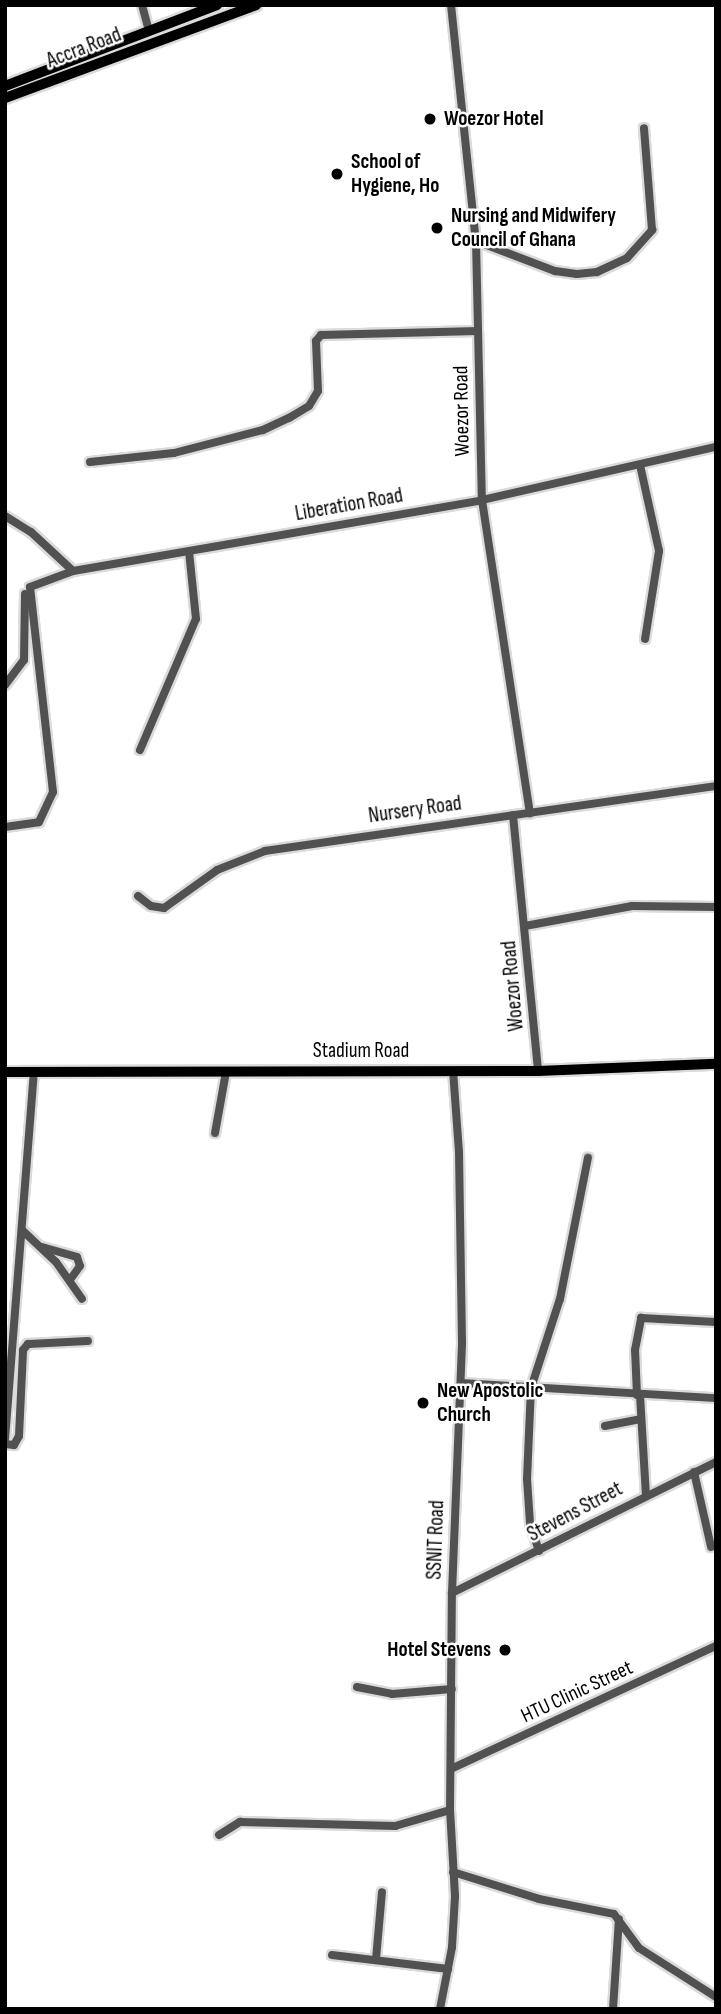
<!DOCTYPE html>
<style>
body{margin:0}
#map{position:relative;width:721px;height:2014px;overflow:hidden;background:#fff;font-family:"Sofia Sans Condensed",sans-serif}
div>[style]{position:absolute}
.roads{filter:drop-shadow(2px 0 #dbdbdb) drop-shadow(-2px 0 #dbdbdb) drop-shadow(0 2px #dbdbdb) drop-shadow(0 -2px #dbdbdb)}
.minor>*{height:8px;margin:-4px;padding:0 4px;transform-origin:4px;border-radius:4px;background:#515151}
.major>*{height:10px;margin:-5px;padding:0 5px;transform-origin:5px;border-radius:5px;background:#000}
.dots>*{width:19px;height:19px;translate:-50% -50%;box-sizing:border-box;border:4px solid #fff;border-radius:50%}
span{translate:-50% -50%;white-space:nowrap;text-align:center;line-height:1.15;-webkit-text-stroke:5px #fff;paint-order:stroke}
.street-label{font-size:21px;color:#000}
.poi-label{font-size:21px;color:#000;font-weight:700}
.left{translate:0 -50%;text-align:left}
.right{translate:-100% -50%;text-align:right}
.frame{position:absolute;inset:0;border:7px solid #000;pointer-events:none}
</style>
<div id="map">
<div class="roads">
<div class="minor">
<div style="left:142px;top:5px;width:27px;rotate:75deg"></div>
<div style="left:451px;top:5px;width:237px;rotate:84deg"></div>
<div style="left:476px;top:241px;width:259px;rotate:88.7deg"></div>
<div style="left:482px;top:500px;width:317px;rotate:81.3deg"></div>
<div style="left:476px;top:241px;width:85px;rotate:20.8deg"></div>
<div style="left:555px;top:271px;width:22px;rotate:8deg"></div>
<div style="left:577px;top:274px;width:20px;rotate:-6deg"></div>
<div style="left:597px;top:272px;width:33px;rotate:-25deg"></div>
<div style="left:627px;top:258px;width:38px;rotate:-48deg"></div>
<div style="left:652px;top:230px;width:102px;rotate:-94.5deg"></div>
<div style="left:90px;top:462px;width:84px;rotate:-6.1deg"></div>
<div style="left:174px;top:453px;width:92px;rotate:-14.5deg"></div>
<div style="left:263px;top:430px;width:29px;rotate:-25deg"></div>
<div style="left:289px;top:418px;width:23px;rotate:-31deg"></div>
<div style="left:309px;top:406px;width:17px;rotate:-59deg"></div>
<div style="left:318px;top:391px;width:50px;rotate:-92.3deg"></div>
<div style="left:316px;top:341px;width:8px;rotate:-50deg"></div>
<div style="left:321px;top:335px;width:157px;rotate:-1.5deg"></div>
<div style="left:640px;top:465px;width:88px;rotate:77.5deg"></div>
<div style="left:659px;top:551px;width:89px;rotate:99deg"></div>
<div style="left:5px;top:516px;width:31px;rotate:32deg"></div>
<div style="left:31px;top:532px;width:57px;rotate:42.9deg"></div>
<div style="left:73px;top:571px;width:415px;rotate:-9.8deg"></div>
<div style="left:482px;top:500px;width:240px;rotate:-12.8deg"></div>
<div style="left:5px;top:685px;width:31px;rotate:-53deg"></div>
<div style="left:24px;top:660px;width:66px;rotate:-89.1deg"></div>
<div style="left:140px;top:750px;width:142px;rotate:-66.9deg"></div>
<div style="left:196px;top:619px;width:68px;rotate:-95.9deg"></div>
<div style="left:513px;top:815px;width:257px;rotate:84.4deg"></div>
<div style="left:5px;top:827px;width:34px;rotate:-8deg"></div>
<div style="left:39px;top:822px;width:33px;rotate:-65deg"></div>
<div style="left:53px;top:792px;width:206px;rotate:-96.4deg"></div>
<div style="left:30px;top:587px;width:46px;rotate:-20.4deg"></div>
<div style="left:138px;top:896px;width:16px;rotate:38deg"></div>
<div style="left:151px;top:906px;width:13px;rotate:9deg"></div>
<div style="left:164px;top:908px;width:65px;rotate:-35.6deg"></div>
<div style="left:217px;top:870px;width:52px;rotate:-21.6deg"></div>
<div style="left:265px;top:851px;width:456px;rotate:-8.2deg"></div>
<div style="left:525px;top:926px;width:109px;rotate:-10.6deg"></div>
<div style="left:632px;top:906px;width:84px;rotate:0.7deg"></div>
<div style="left:215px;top:1133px;width:62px;rotate:-79.8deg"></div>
<div style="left:23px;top:1231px;width:45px;rotate:43.2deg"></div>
<div style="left:56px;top:1262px;width:45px;rotate:54.9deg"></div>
<div style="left:42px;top:1247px;width:36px;rotate:16deg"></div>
<div style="left:77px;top:1257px;width:9px;rotate:72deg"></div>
<div style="left:80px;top:1266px;width:17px;rotate:126deg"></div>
<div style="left:461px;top:1383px;width:255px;rotate:3.4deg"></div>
<div style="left:637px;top:1395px;width:45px;rotate:-92.5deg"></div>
<div style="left:635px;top:1350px;width:33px;rotate:-79deg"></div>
<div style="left:641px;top:1318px;width:75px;rotate:3.1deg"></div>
<div style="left:640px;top:1395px;width:100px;rotate:86.6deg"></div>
<div style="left:605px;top:1426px;width:36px;rotate:-11deg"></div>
<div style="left:5px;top:1439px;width:369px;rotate:-85.5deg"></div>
<div style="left:5px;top:1444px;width:9px;rotate:6deg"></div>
<div style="left:14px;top:1445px;width:10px;rotate:-61deg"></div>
<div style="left:19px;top:1436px;width:86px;rotate:-87.3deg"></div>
<div style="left:23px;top:1350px;width:8px;rotate:-50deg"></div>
<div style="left:28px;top:1344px;width:60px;rotate:-2.9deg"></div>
<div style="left:694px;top:1472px;width:77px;rotate:77.2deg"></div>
<div style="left:539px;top:1551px;width:29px;rotate:-108deg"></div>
<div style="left:530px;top:1523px;width:44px;rotate:-93.9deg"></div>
<div style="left:527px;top:1479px;width:91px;rotate:-87.5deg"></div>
<div style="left:531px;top:1388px;width:94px;rotate:-72deg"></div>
<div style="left:560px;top:1299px;width:144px;rotate:-78.8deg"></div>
<div style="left:452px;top:1593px;width:295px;rotate:-26.4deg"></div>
<div style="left:357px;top:1687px;width:36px;rotate:11deg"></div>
<div style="left:392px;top:1694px;width:60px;rotate:-4.8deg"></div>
<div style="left:453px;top:1768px;width:290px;rotate:-24.9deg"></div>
<div style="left:219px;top:1835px;width:25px;rotate:-32deg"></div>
<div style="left:240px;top:1822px;width:155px;rotate:1.5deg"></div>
<div style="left:395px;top:1826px;width:57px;rotate:-16.2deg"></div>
<div style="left:453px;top:1872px;width:90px;rotate:17.4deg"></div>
<div style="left:539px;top:1899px;width:76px;rotate:11.3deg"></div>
<div style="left:614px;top:1914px;width:42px;rotate:53.7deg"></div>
<div style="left:639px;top:1948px;width:91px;rotate:32.5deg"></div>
<div style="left:332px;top:1955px;width:117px;rotate:6.9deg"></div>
<div style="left:376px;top:1959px;width:67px;rotate:-84.9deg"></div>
<div style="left:440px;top:2009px;width:63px;rotate:-79deg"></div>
<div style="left:452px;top:1947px;width:51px;rotate:-86.6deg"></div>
<div style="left:455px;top:1896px;width:86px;rotate:-93.3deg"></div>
<div style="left:450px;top:1810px;width:217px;rotate:-89.5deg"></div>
<div style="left:452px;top:1593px;width:250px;rotate:-87.7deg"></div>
<div style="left:462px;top:1343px;width:191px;rotate:-90.9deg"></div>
<div style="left:459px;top:1152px;width:81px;rotate:-94.2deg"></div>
<div style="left:613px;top:2009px;width:90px;rotate:-86.2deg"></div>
</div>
<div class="major">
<div style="left:5px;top:86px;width:227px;rotate:-20.9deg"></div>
<div style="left:5px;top:98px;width:268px;rotate:-20.3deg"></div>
<div style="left:5px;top:1072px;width:533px;rotate:-0.11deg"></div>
<div style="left:538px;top:1071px;width:178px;rotate:-2.3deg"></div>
</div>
</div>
<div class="dots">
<div style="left:430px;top:119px;background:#000"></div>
<div style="left:337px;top:174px;background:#000"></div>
<div style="left:437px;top:228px;background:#000"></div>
<div style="left:423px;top:1403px;background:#000"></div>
<div style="left:505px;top:1650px;background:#000"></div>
</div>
<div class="street-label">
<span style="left:84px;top:48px;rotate:-21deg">Accra Road</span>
<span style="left:462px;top:411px;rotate:-91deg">Woezor Road</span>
<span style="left:349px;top:505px;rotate:-10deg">Liberation Road</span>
<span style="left:415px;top:810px;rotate:-8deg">Nursery Road</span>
<span style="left:513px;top:986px;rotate:-95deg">Woezor Road</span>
<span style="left:361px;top:1051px">Stadium Road</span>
<span style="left:575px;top:1512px;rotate:-28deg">Stevens Street</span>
<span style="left:436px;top:1540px;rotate:-88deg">SSNIT Road</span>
<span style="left:577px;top:1692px;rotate:-25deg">HTU Clinic Street</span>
</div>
<div class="poi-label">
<span class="left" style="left:444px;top:119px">Woezor Hotel</span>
<span class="left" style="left:351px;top:174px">School of<br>Hygiene, Ho</span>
<span class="left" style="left:451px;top:228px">Nursing and Midwifery<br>Council of Ghana</span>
<span class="left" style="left:437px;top:1403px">New Apostolic<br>Church</span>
<span class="right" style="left:491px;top:1650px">Hotel Stevens</span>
</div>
<div class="frame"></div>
</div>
